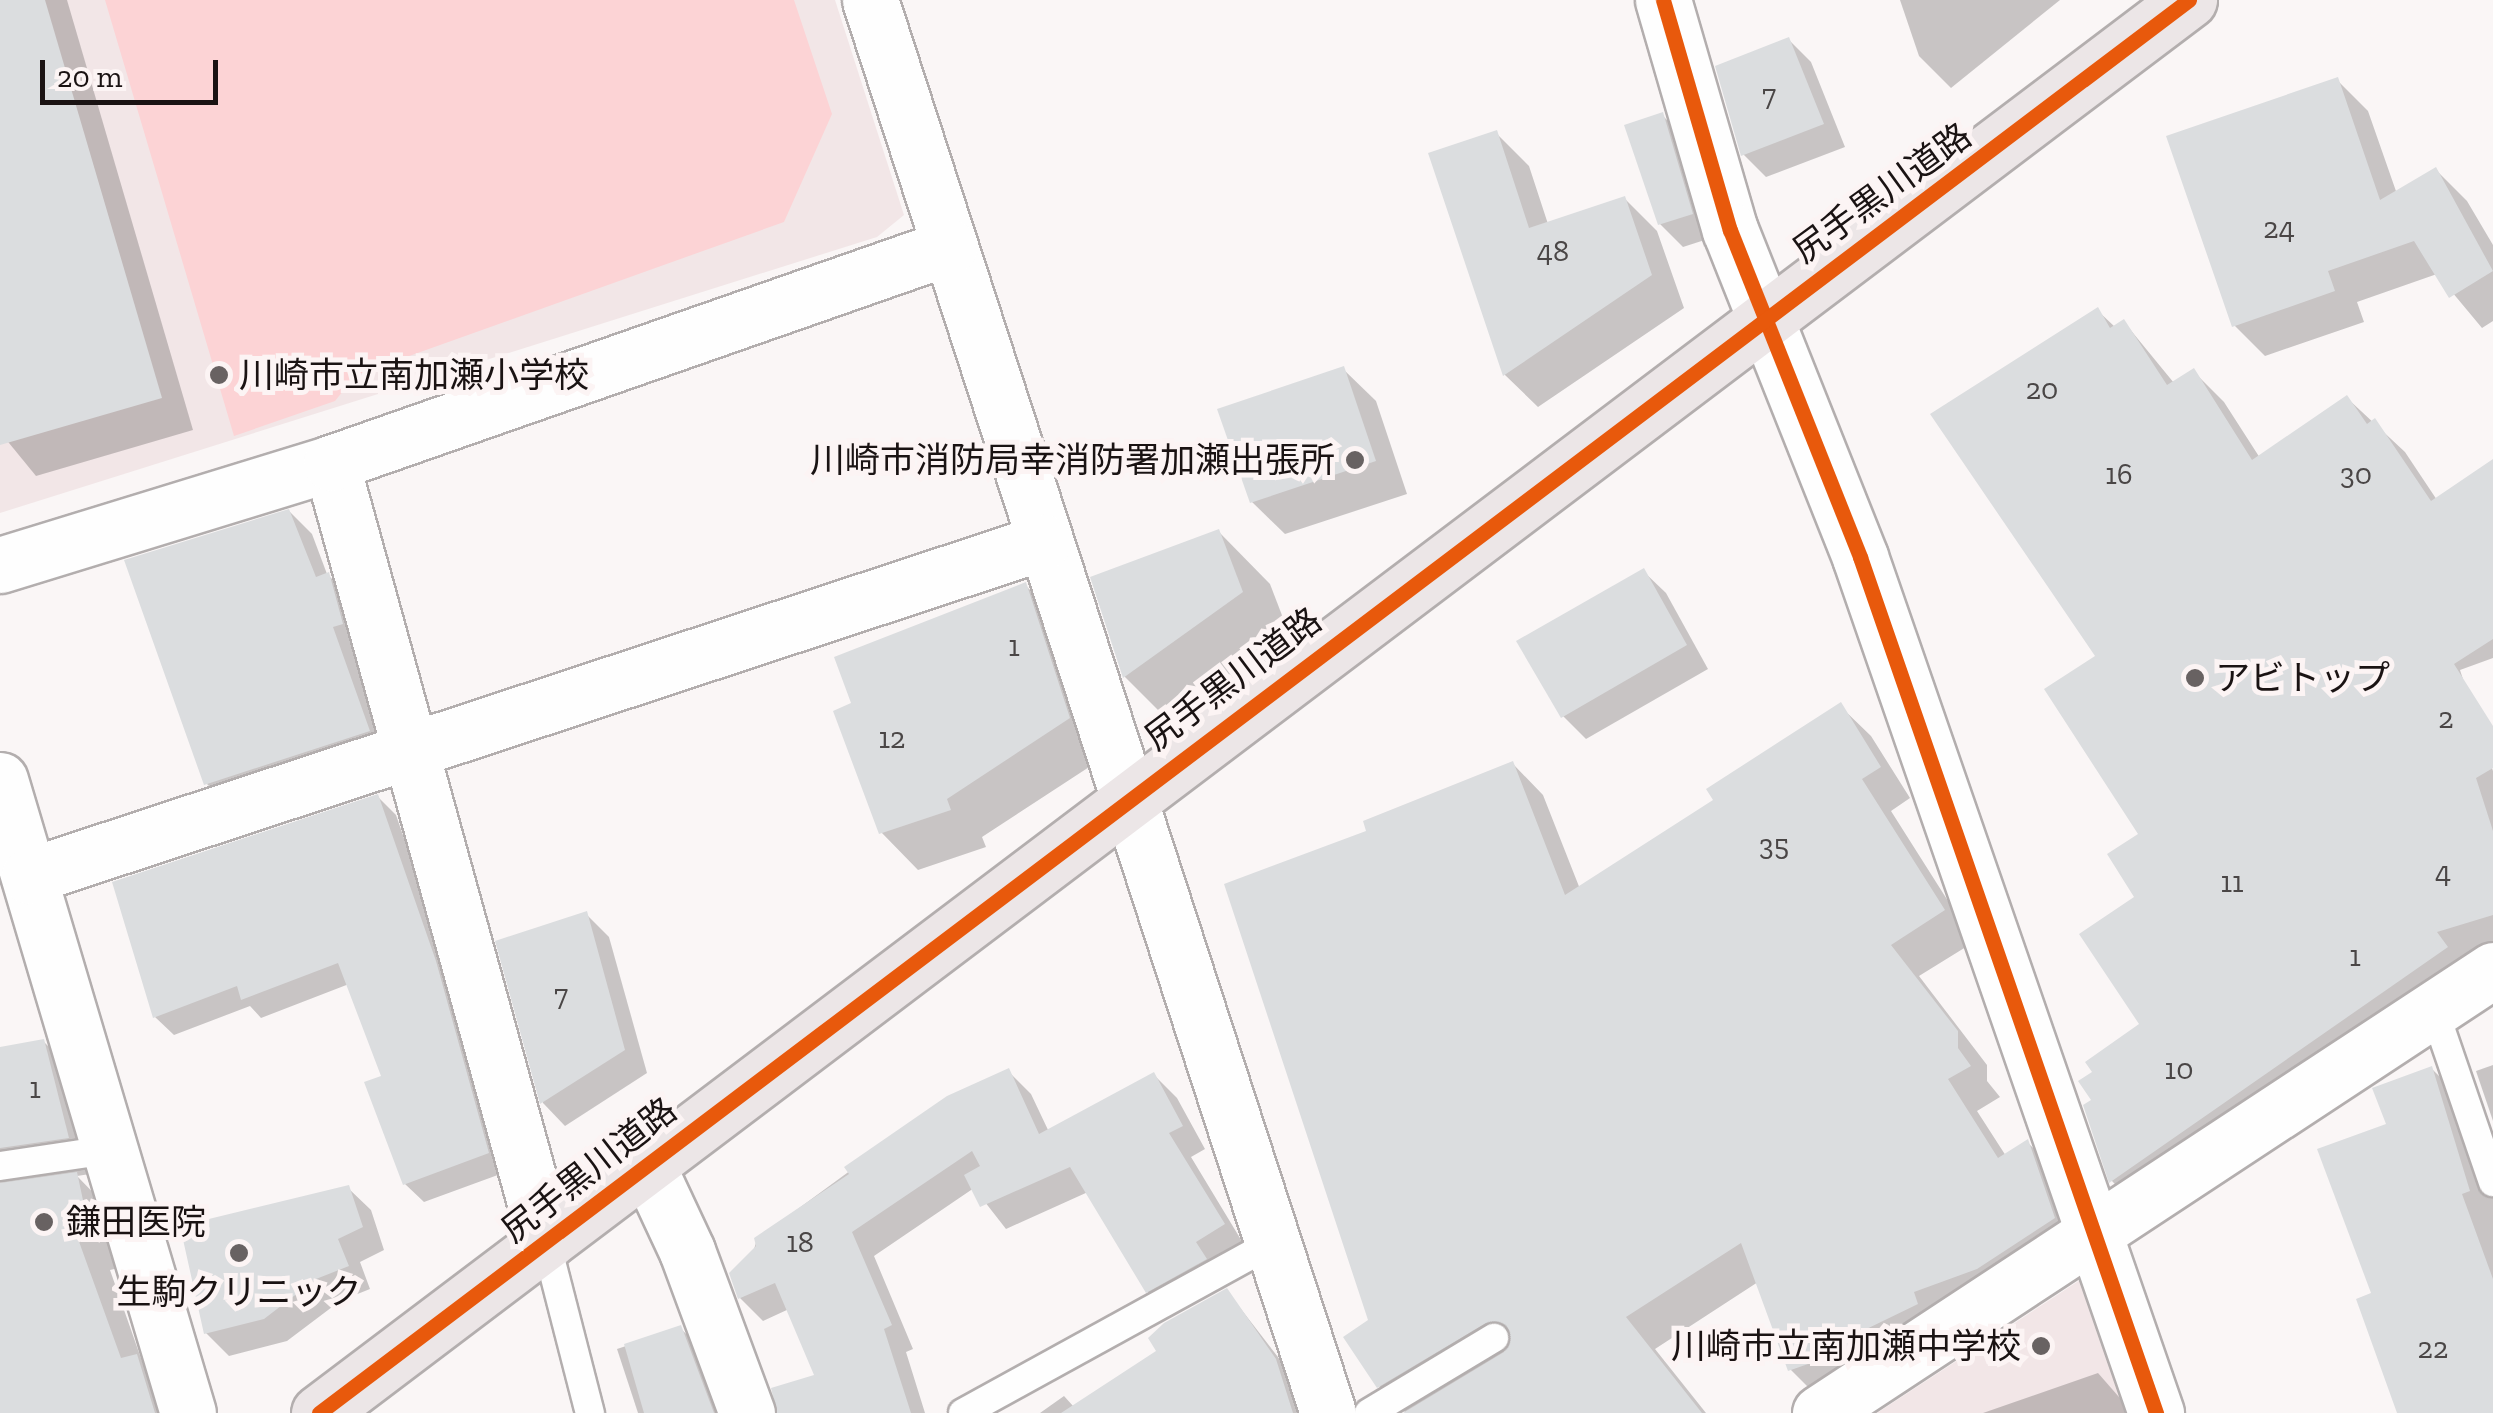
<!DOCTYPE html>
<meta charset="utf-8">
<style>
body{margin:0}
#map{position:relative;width:2493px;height:1413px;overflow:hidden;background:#faf6f6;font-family:"Zilla Slab","Noto Sans JP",serif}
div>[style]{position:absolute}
.built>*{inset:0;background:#f2e6e7}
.green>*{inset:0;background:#fcd3d5}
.shadow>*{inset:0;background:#0003}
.building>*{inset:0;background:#dbdddf}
.roads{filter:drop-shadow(2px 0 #b3aeae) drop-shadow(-2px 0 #b3aeae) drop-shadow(0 2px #b3aeae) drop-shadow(0 -2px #b3aeae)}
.lane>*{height:28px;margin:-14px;padding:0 14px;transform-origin:14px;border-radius:14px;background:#fefefe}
.street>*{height:55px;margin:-27.5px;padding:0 27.5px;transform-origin:27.5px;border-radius:27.5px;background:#fefefe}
.primary>*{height:55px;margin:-27.5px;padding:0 27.5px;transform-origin:27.5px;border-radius:27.5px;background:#ece6e7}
.cycleway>*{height:15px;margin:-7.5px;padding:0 7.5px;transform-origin:7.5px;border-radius:7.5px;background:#e8590c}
.dots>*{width:28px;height:28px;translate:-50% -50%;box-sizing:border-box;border:5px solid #fcf4f4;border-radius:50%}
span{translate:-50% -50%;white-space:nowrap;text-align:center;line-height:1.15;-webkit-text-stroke:10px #fcf4f4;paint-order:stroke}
.number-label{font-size:30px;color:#4a4646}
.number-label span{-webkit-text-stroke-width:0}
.street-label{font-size:35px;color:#1a1313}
.poi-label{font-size:35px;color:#1a1313}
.left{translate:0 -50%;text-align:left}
.right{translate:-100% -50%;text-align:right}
.scale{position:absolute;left:40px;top:60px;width:178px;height:45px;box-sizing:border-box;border:5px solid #1a1313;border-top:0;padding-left:12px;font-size:30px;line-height:35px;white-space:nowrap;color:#1a1313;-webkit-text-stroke:8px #fcf4f4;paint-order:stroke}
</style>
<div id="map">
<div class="built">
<div style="clip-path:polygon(0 0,835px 0,904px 215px,877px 237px,0 513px)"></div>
<div style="clip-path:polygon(2080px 1280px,2127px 1413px,1877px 1413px)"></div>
</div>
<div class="green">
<div style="clip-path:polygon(105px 0,794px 0,832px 114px,784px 222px,356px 375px,335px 401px,234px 436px)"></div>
</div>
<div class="shadow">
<div style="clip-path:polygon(0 0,67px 0,193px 430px,36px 476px,0 432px)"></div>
<div style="clip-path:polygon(1900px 0,2060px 0,1951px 88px,1919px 56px)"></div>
<div style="clip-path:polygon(1789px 40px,1811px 62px,1845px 147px,1766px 177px,1743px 154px)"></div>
<div style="clip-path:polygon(2337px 80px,2368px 111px,2397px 194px,2436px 170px,2467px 201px,2493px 245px,2493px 321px,2482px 328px,2437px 274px,2357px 302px,2364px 322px,2265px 356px,2234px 325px)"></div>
<div style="clip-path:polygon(1662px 115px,1685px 138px,1714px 237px,1683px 247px,1660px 224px)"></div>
<div style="clip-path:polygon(1496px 133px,1529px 166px,1548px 224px,1625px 199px,1657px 231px,1684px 308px,1538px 407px,1505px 375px,1431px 155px)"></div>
<div style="clip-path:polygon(2097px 310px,2115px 327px,2124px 322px,2174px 383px,2193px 371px,2224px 402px,2260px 458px,2347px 398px,2405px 452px,2437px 500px,2493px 462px,2493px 658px,2460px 670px,2493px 771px,2493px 968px,2142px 1212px,2112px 1181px,2086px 1106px,2095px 1101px,2095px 1072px,2142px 1024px,2142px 835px,2099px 657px)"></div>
<div style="clip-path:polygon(1343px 369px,1376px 401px,1407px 494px,1285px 534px,1252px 502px)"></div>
<div style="clip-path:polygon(289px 511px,312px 534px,327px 574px,351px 598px,391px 754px,229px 807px,207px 784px)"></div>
<div style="clip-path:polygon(1219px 532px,1270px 584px,1293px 644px,1176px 728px,1125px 677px,1093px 579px)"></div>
<div style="clip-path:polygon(1643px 571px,1666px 593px,1708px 669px,1586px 739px,1563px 716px)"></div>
<div style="clip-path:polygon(1025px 585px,1063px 622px,1106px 756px,982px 837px,986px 847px,918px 870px,881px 832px,854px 704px)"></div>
<div style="clip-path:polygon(1840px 706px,1871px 736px,1910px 798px,1891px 811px,1974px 942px,1919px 976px,1987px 1065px,1987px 1081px,2000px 1097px,1977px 1111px,2006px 1156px,2028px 1143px,2059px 1173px,2085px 1249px,1821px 1400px,1791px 1370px,1758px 1282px,1655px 1349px,1706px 1413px,1406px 1413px,1379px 1386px,1371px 1322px,1370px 832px,1513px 764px,1543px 795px,1580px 889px,1717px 801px)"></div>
<div style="clip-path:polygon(378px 797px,396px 815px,454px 982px,506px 1172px,424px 1202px,405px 1184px,384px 1078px,349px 984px,261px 1018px,250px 1006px,174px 1035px,155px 1017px)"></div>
<div style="clip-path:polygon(586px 914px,609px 937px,647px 1073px,565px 1126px,543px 1103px,498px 943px)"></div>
<div style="clip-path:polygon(43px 1041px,78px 1076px,103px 1172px,77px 1176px,110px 1210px,123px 1267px,110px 1270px,143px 1364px,170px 1391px,177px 1413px,0 1413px,0 1050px)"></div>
<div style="clip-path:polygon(2493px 1065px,2493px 1121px,2476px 1071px)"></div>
<div style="clip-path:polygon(2432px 1069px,2459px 1096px,2493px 1189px,2493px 1413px,2402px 1413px,2374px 1295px,2389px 1125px)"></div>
<div style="clip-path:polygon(1008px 1071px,1031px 1094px,1049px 1132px,1154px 1075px,1177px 1098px,1205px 1149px,1191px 1157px,1246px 1248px,1171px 1314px,1147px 1291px,1088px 1192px,1006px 1229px,974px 1188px,874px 1256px,913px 1349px,906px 1352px,925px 1413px,819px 1413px,817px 1376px,789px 1309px,763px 1321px,740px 1298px,757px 1239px,948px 1099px)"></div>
<div style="clip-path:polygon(348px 1188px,371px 1210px,384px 1250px,360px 1262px,370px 1289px,340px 1301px,287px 1341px,229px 1356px,206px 1333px)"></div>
<div style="clip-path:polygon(1227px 1291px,1288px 1370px,1301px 1413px,1040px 1413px,1064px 1396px,1074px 1407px,1160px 1352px)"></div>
<div style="clip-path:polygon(680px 1328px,704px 1351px,727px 1413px,638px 1413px,617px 1349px)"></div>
<div style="clip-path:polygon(2098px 1373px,2133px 1413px,1983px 1413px)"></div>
</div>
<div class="building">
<div style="clip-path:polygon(0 0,45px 0,162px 398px,0 445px)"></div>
<div style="clip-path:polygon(1789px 37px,1824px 124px,1741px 156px,1715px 66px)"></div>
<div style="clip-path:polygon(2338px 77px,2380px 200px,2436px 167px,2493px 271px,2449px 298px,2414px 241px,2328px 271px,2335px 291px,2232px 327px,2166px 136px)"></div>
<div style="clip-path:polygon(1663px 112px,1693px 214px,1658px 225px,1624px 125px)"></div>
<div style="clip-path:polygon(1497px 130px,1529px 228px,1625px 196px,1652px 275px,1503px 376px,1428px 153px)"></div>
<div style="clip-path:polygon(2098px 307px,2110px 328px,2124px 319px,2167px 385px,2194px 368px,2252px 460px,2347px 395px,2367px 424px,2375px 418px,2431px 501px,2493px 459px,2493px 639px,2454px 664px,2493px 726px,2493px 768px,2476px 778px,2493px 831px,2493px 915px,2437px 932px,2448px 947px,2109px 1183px,2083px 1105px,2091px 1100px,2078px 1081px,2092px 1072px,2085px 1062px,2139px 1024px,2079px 934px,2134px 897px,2107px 854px,2138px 834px,2044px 689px,2095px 656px,1930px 414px)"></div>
<div style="clip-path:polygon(1344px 366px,1376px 461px,1250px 503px,1217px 409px)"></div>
<div style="clip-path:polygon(289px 509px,316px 577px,329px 572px,343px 624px,333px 627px,370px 731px,204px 785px,124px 560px)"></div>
<div style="clip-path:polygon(1219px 529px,1243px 592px,1123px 678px,1090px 577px)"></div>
<div style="clip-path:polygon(1644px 568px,1687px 645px,1561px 718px,1516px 641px)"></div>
<div style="clip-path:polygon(1026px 582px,1070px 718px,947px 799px,951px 810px,879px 834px,833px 711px,851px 703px,834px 657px)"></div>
<div style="clip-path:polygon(1841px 702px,1881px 767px,1862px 779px,1945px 910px,1891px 945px,1958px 1031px,1958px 1048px,1971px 1066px,1948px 1079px,1998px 1158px,2028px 1139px,2055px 1218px,1977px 1269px,1914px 1292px,1918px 1304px,1850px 1337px,1854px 1348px,1788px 1371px,1741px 1243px,1626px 1317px,1702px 1413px,1403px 1413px,1504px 1352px,1509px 1330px,1486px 1323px,1377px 1388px,1343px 1337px,1368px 1320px,1224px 884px,1366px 831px,1363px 821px,1513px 761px,1565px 895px,1713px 800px,1706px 789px)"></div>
<div style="clip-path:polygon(378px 794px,436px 961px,489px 1153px,403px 1185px,364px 1082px,381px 1076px,338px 963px,241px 1000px,237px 986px,153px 1018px,112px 882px)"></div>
<div style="clip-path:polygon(587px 911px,625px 1050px,540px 1104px,495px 941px)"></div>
<div style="clip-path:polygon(44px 1039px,69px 1138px,0 1148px,0 1047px)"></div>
<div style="clip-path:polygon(2432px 1066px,2470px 1191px,2462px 1194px,2493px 1279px,2493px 1413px,2397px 1413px,2356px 1299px,2371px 1293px,2317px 1149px,2386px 1124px,2372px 1088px)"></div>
<div style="clip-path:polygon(1009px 1068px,1039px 1134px,1154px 1072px,1183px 1126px,1169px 1133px,1225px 1224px,1196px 1242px,1207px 1259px,1146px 1293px,1070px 1167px,980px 1207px,964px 1175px,980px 1166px,972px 1151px,852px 1232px,892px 1325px,884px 1329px,911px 1413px,777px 1413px,771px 1388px,814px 1375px,775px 1283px,738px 1299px,729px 1273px,756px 1246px,754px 1238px,849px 1174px,844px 1167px,947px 1096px)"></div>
<div style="clip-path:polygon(77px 1172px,90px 1233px,77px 1236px,121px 1358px,137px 1354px,155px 1413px,0 1413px,0 1183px)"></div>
<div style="clip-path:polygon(349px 1185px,363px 1227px,338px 1239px,349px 1266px,316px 1279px,264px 1319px,204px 1334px,180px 1226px)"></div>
<div style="clip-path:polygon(1227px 1288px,1276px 1359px,1293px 1413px,1061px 1413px,1156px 1351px,1148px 1338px,1164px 1323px)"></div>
<div style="clip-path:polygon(681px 1325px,714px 1413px,644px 1413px,624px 1344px)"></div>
</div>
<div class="roads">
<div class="lane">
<div style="left:2434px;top:1010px;width:182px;rotate:71.1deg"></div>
<div style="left:0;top:1166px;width:110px;rotate:-8.4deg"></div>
<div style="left:546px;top:1242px;width:177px;rotate:75.6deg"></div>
<div style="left:963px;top:1413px;width:353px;rotate:-28.8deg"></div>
<div style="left:1369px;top:1413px;width:146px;rotate:-31deg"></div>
</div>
<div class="street">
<div style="left:870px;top:0;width:1485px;rotate:72.04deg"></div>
<div style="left:1663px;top:0;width:240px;rotate:73.8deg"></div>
<div style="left:1730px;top:230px;width:352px;rotate:68.3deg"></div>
<div style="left:1860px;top:557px;width:906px;rotate:70.92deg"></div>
<div style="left:331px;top:463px;width:808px;rotate:74.57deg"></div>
<div style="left:0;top:565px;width:346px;rotate:-17.1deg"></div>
<div style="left:331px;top:463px;width:655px;rotate:-19.27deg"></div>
<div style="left:0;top:780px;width:660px;rotate:73.46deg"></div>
<div style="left:29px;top:876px;width:1068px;rotate:-18.23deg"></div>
<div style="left:646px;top:1163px;width:97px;rotate:65deg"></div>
<div style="left:687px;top:1251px;width:173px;rotate:69.7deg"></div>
<div style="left:1820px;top:1413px;width:806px;rotate:-33.35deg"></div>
</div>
<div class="primary">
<div style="left:319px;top:1413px;width:2344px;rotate:-37.08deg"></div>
</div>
</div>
<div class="cycleway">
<div style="left:1663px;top:0;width:240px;rotate:73.8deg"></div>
<div style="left:1730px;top:230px;width:352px;rotate:68.3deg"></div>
<div style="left:1860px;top:557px;width:906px;rotate:70.92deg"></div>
<div style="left:319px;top:1413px;width:2344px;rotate:-37.08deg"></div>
</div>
<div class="dots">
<div style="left:219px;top:375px;background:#686262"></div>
<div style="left:1355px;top:460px;background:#686262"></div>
<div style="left:2195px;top:678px;background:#686262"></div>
<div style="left:44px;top:1222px;background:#686262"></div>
<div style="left:239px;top:1253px;background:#686262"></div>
<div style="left:2041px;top:1346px;background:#686262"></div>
</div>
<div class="number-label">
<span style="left:1769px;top:95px">7</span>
<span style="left:2279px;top:228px">24</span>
<span style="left:1553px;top:251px">48</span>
<span style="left:2042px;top:389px">20</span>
<span style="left:2119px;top:474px">16</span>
<span style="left:2356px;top:474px">30</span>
<span style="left:1014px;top:646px">1</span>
<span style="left:2446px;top:718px">2</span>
<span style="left:892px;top:738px">12</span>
<span style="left:1774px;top:845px">35</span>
<span style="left:2443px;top:872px">4</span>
<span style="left:2232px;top:882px">11</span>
<span style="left:2355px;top:956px">1</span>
<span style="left:561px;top:995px">7</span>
<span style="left:2179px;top:1069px">10</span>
<span style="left:35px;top:1088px">1</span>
<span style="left:800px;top:1242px">18</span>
<span style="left:2433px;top:1348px">22</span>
</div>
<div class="street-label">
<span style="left:1882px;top:193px;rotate:-36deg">尻手黒川道路</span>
<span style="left:1233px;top:679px;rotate:-37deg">尻手黒川道路</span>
<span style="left:589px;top:1170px;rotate:-38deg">尻手黒川道路</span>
</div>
<div class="poi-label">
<span class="left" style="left:239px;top:375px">川崎市立南加瀬小学校</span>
<span class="right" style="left:1335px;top:460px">川崎市消防局幸消防署加瀬出張所</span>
<span class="left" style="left:2215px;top:678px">アビトップ</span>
<span class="left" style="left:66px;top:1222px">鎌田医院</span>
<span style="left:239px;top:1292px">生駒クリニック</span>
<span class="right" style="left:2021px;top:1346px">川崎市立南加瀬中学校</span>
</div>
<div class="scale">20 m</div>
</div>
